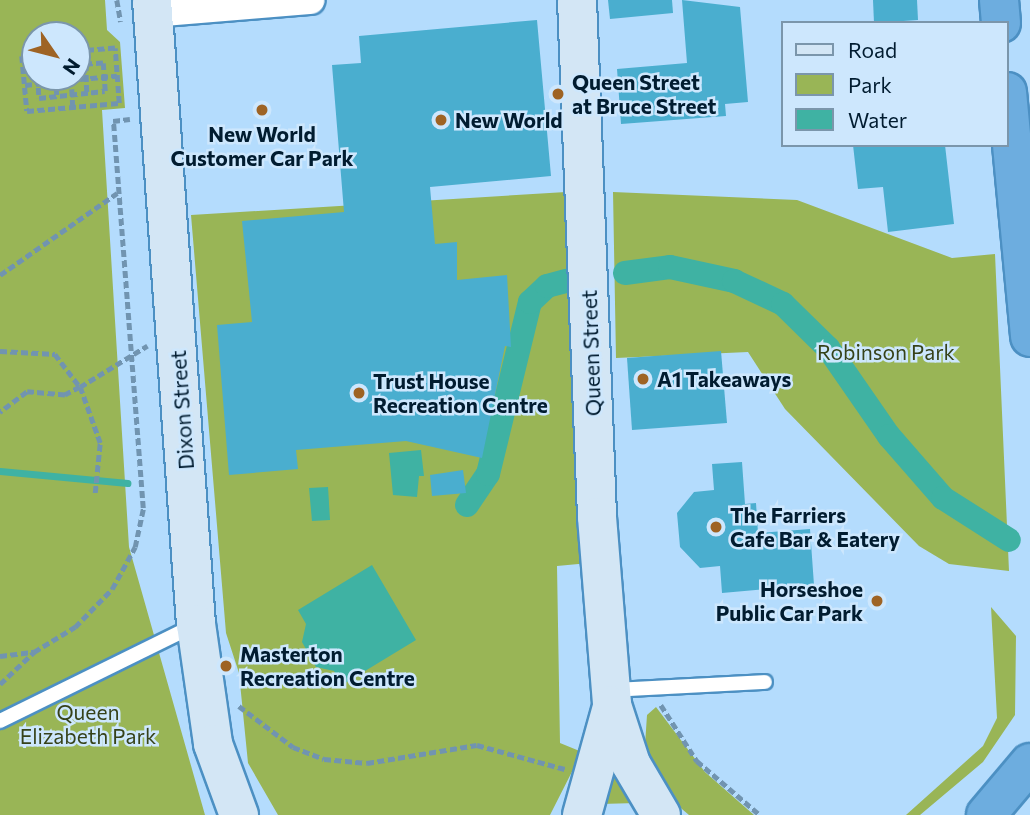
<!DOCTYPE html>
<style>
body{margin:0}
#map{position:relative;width:1030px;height:815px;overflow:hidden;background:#b4dcfd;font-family:Commissioner,sans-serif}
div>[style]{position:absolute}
.green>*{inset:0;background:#99b556}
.water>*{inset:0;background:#3fb2a3}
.stream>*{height:7px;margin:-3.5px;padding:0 3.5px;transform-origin:3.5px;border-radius:3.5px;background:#3fb2a3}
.canal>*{height:24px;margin:-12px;padding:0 12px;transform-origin:12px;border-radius:12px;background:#3fb2a3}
.building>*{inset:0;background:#4aaecf}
.path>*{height:4.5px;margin-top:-2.25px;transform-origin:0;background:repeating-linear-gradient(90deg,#7194b0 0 7px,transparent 0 10.5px)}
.roads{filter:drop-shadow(2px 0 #4c90c3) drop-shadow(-2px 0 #4c90c3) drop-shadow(0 2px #4c90c3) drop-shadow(0 -2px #4c90c3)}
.lane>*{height:14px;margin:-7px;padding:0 7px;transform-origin:7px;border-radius:7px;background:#fff}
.street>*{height:28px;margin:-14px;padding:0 14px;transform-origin:14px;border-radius:14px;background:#fff}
.secondary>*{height:38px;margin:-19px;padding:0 19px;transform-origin:19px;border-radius:19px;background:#d3e6f5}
.highway>*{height:38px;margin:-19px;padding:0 19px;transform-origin:19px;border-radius:19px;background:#6daddf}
.dots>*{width:19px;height:19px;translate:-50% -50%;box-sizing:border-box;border:4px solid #cde7fd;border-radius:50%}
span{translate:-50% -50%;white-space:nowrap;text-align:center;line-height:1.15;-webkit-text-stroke:5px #cde7fd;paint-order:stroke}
.poi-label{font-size:21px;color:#011c30;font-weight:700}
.left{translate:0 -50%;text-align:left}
.right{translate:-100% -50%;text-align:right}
.park-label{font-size:21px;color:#364219}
.street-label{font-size:21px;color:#011c30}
.legend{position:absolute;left:781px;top:21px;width:228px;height:126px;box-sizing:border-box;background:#cde7fd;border:2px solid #7b96ab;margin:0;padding:9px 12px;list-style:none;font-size:21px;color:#011c30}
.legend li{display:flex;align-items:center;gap:14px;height:35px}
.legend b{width:35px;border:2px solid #7b96ab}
.north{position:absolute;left:21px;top:21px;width:70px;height:70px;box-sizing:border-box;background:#cde7fd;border:2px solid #7b96ab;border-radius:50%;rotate:125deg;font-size:19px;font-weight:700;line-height:28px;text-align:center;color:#011c30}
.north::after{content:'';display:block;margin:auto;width:24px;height:32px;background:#9e6324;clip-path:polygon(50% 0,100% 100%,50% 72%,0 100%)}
</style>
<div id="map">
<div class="green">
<div style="clip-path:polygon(evenodd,0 0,105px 0,107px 30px,120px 42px,125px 108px,102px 110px,129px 547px,205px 815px,0 815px,0 0,35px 35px,77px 35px,77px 77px,35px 77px,35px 35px)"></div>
<div style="clip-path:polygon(566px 192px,589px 563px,557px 566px,560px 743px,582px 752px,550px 815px,278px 815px,248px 763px,239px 673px,226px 633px,191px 215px)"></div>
<div style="clip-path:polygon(613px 192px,797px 200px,952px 258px,995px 254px,1009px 571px,949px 564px,919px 546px,785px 409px,748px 352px,616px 358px)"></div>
<div style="clip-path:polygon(991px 607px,1016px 636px,1015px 715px,983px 762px,920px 815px,906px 815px,983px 746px,997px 718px)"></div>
<div style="clip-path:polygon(656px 707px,705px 772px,754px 815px,689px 815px,676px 804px,645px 745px,647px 715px)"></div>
<div style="clip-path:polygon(620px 774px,637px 803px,600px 804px,605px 775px)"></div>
</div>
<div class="water">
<div style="clip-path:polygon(421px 450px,424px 476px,419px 476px,417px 497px,393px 495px,389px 453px)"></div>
<div style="clip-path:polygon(328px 487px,330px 520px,312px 521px,309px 488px)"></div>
<div style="clip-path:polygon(372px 565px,416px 640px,342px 685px,334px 671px,316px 667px,302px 642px,306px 624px,298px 610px)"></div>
</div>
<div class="stream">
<div style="left:0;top:471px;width:128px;rotate:5.4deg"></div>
</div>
<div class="canal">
<div style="left:625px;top:273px;width:45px;rotate:-7.6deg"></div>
<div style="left:670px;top:267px;width:66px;rotate:12.3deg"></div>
<div style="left:734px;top:281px;width:54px;rotate:25.1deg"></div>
<div style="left:783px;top:304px;width:63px;rotate:44.4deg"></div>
<div style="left:828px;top:348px;width:107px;rotate:55.3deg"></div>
<div style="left:889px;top:436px;width:82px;rotate:48.9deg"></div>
<div style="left:943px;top:498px;width:78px;rotate:32.5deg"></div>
<div style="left:467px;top:505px;width:37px;rotate:-56deg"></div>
<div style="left:488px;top:474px;width:177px;rotate:-76.3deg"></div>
<div style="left:530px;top:302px;width:23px;rotate:-43deg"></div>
<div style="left:547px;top:286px;width:20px;rotate:-15deg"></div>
</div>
<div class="building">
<div style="clip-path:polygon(608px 0,672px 0,673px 13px,610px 19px)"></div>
<div style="clip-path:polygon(682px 0,740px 7px,748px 102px,725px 104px,726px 116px,621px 124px,617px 69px,687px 63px)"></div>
<div style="clip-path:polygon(873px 0,917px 0,918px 20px,874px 23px)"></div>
<div style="clip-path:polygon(537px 20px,551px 176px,430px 187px,435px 244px,457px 242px,457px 280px,507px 275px,511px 347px,505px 346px,482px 458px,406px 441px,296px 450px,298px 469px,229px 475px,217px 325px,252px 322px,242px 221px,344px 212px,332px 65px,361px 63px,359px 36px)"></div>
<div style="clip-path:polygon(853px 145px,945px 145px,954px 224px,888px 232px,883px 187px,858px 189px)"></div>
<div style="clip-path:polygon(721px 351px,727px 423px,632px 430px,627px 358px)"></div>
<div style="clip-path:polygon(742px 462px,745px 504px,756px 503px,758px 533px,810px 529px,814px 585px,722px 593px,720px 566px,700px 568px,680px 547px,677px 513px,694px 492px,714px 490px,712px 464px)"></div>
<div style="clip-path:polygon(463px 470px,466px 493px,432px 496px,430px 475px)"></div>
</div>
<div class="path">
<div style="left:117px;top:0;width:22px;rotate:80deg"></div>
<div style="left:67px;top:34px;width:1px;rotate:90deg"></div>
<div style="left:35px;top:55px;width:13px;rotate:176deg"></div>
<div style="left:22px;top:56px;width:55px;rotate:84.8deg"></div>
<div style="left:27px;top:111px;width:92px;rotate:-5deg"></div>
<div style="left:119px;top:103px;width:55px;rotate:-94.2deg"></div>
<div style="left:115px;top:48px;width:38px;rotate:175deg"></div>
<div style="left:86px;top:64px;width:29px;rotate:88deg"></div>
<div style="left:38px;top:77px;width:21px;rotate:87deg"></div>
<div style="left:39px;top:98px;width:66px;rotate:-6.1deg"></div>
<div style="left:105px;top:91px;width:28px;rotate:-94deg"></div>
<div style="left:103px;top:63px;width:26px;rotate:176deg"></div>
<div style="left:56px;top:77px;width:19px;rotate:87deg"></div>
<div style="left:80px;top:79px;width:37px;rotate:-5deg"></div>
<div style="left:25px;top:85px;width:37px;rotate:-6deg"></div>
<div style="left:72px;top:89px;width:18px;rotate:87deg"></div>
<div style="left:0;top:275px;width:143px;rotate:-35deg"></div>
<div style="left:0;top:351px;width:55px;rotate:3.1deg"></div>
<div style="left:55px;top:354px;width:41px;rotate:52.9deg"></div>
<div style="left:80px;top:387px;width:17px;rotate:152deg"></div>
<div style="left:65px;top:395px;width:38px;rotate:-175deg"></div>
<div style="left:27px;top:392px;width:34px;rotate:143deg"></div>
<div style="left:95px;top:493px;width:50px;rotate:-84.3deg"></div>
<div style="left:100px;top:443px;width:59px;rotate:-109.7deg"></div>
<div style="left:80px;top:387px;width:79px;rotate:-31.5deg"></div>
<div style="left:0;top:656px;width:34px;rotate:-7deg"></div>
<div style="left:34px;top:652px;width:48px;rotate:-31.4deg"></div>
<div style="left:75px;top:627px;width:53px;rotate:-45.8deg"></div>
<div style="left:112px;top:589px;width:48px;rotate:-61.3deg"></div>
<div style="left:135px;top:547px;width:40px;rotate:-78deg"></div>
<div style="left:143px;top:508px;width:388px;rotate:-94.4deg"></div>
<div style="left:113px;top:121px;width:17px;rotate:-7deg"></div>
<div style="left:0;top:684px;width:47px;rotate:-43.3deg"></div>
<div style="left:661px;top:705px;width:67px;rotate:57.3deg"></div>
<div style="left:697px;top:761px;width:83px;rotate:40.6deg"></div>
<div style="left:239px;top:706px;width:68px;rotate:37.2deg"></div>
<div style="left:293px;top:747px;width:33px;rotate:21deg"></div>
<div style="left:324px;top:759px;width:43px;rotate:5.3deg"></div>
<div style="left:367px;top:763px;width:111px;rotate:-9.3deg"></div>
<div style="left:477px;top:745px;width:91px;rotate:15.3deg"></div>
</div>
<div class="roads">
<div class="lane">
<div style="left:612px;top:690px;width:153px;rotate:-3deg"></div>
<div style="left:0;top:721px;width:215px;rotate:-26.2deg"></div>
</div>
<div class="street">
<div style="left:153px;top:13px;width:158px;rotate:-4.7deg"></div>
</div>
<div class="secondary">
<div style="left:152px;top:0;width:626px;rotate:85.97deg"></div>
<div style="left:196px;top:624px;width:121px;rotate:81.9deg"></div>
<div style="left:213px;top:744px;width:76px;rotate:69.9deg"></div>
<div style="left:577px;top:0;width:517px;rotate:87.78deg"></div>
<div style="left:597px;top:517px;width:189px;rotate:85.4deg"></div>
<div style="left:612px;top:705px;width:62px;rotate:72.1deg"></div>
<div style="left:631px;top:764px;width:59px;rotate:59.5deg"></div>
<div style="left:582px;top:815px;width:112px;rotate:-74.5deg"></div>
</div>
<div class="highway">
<div style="left:999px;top:0;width:23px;rotate:85deg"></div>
<div style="left:1007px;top:92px;width:246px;rotate:84.6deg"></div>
<div style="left:986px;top:815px;width:68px;rotate:-49.8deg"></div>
</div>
</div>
<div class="dots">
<div style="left:558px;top:94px;background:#9e6324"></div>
<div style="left:262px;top:110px;background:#9e6324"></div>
<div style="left:441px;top:120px;background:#9e6324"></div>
<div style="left:643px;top:379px;background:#9e6324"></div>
<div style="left:359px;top:393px;background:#9e6324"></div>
<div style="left:716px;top:527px;background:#9e6324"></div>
<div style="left:877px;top:601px;background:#9e6324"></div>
<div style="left:226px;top:666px;background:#9e6324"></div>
</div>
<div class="poi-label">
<span class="left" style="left:572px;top:94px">Queen Street<br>at Bruce Street</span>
<span class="left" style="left:455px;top:120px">New World</span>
<span style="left:262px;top:146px">New World<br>Customer Car Park</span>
<span class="left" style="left:657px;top:379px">A1 Takeaways</span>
<span class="left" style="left:373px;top:393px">Trust House<br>Recreation Centre</span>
<span class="left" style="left:730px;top:527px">The Farriers<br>Cafe Bar &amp; Eatery</span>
<span class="right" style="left:863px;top:601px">Horseshoe<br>Public Car Park</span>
<span class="left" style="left:240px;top:666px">Masterton<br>Recreation Centre</span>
</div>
<div class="park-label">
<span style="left:886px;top:352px">Robinson Park</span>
<span style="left:88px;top:724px">Queen<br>Elizabeth Park</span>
</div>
<div class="street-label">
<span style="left:591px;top:353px;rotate:-92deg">Queen Street</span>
<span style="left:182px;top:410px;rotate:-94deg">Dixon Street</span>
</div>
<ul class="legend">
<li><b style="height:9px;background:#d3e6f5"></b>Road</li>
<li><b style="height:19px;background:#99b556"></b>Park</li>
<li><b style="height:19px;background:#3fb2a3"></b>Water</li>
</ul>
<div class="north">N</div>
</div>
